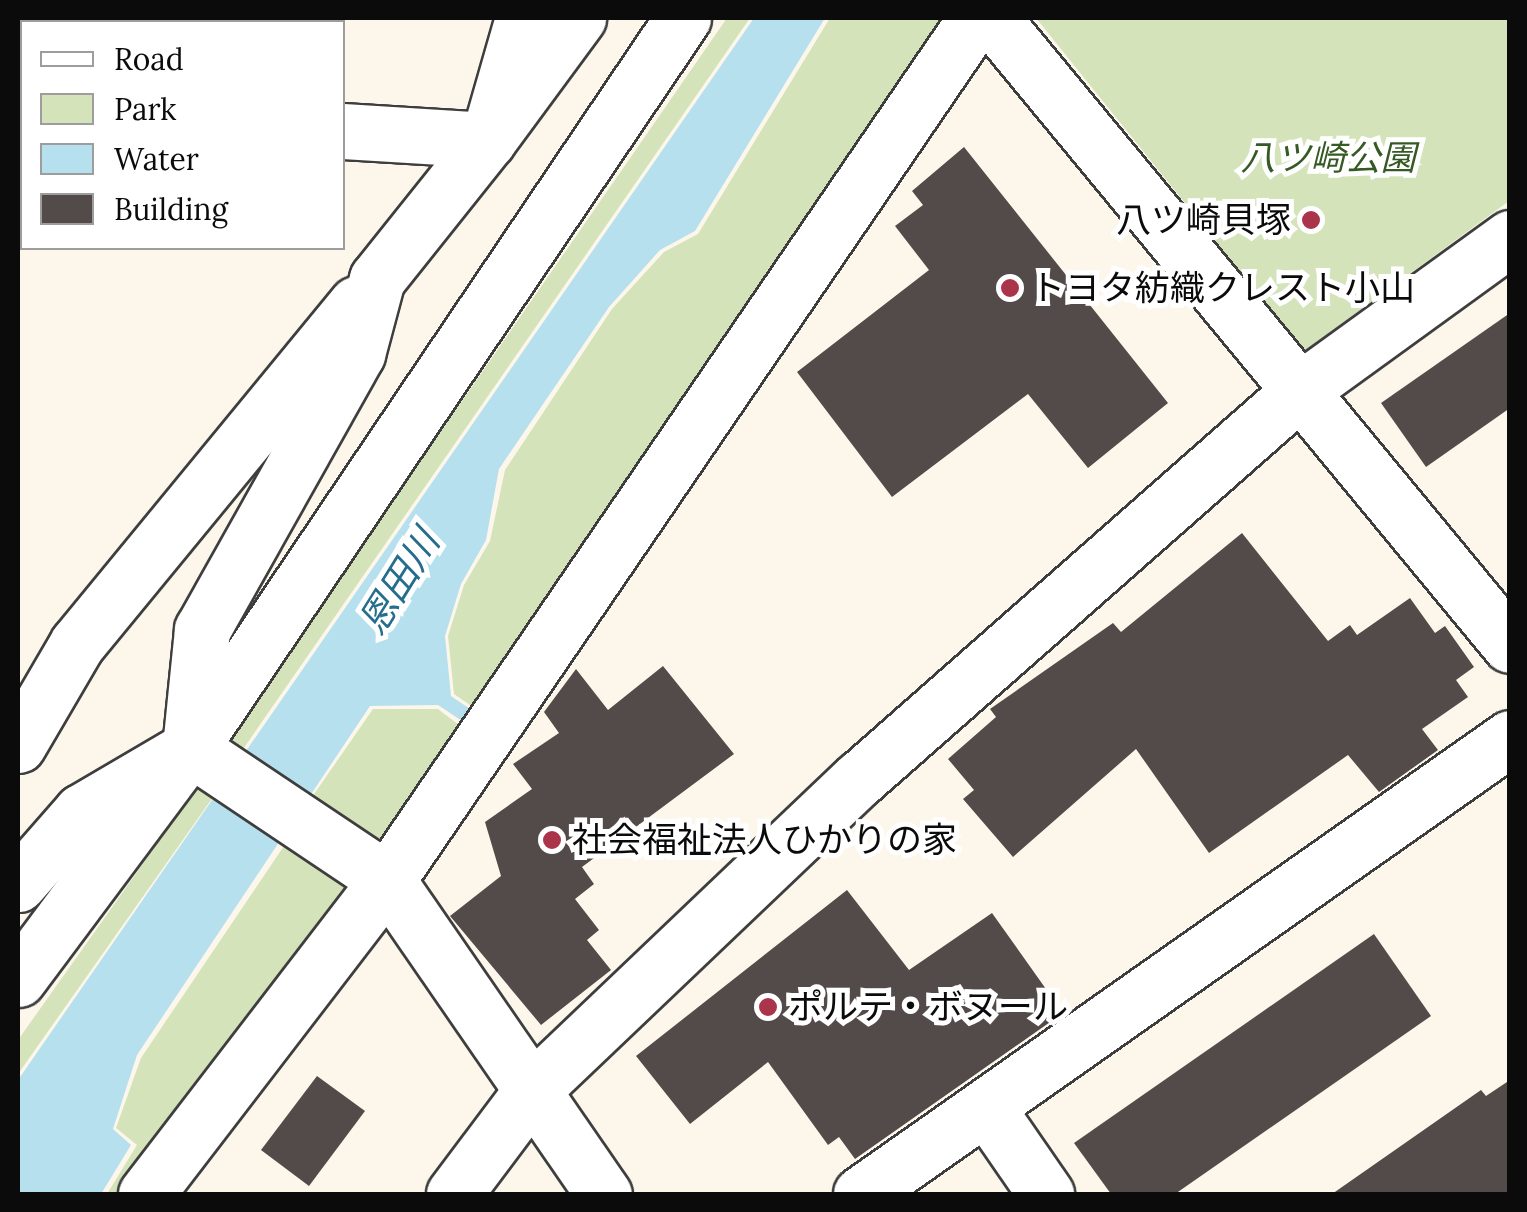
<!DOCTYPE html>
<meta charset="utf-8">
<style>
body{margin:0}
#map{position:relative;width:1527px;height:1212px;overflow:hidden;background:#fdf7eb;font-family:Lora,"Noto Sans JP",serif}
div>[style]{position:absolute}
.green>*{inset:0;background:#d4e3ba}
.water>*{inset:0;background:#b6e0ee}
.building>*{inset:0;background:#524b49}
.roads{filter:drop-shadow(2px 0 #3e3e3e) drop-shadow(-2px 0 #3e3e3e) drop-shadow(0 2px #3e3e3e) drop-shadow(0 -2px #3e3e3e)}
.street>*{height:55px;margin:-27.5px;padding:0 27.5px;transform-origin:27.5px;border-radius:27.5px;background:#fff}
.dots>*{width:28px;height:28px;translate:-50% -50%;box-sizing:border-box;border:5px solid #fff;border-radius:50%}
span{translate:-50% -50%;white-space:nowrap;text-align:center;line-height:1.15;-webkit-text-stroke:10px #fff;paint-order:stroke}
.park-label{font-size:35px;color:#365a24;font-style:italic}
.poi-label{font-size:35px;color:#0b0b0b}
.right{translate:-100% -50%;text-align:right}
.left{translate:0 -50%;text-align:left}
.water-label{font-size:38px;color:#246d8d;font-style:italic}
.frame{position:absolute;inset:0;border:20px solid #0b0b0b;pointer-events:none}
.legend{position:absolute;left:20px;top:20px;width:325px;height:230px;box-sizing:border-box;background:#fff;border:2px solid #9d9d9d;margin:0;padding:12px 18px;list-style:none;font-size:30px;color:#0b0b0b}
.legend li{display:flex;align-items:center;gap:20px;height:50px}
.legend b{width:50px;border:2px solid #9d9d9d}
</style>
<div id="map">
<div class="green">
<div style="clip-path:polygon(727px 18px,750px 18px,239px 755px,224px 745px)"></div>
<div style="clip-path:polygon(830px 18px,950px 18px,477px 710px,454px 694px,448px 636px,464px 585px,490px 541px,505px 470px,612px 309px,664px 252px,698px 234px)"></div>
<div style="clip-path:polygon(1036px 18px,1509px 18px,1509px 201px,1304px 351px)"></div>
<div style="clip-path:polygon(373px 709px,438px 709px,464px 729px,380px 847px,310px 800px)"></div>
<div style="clip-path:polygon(203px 779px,218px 790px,18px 1074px,18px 1040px)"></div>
<div style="clip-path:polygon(290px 837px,359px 884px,130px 1194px,107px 1194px,137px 1145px,116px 1128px,141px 1058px)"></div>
</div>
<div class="water">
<div style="clip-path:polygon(754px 18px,825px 18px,695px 231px,660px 250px,609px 307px,499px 469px,486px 540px,461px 584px,445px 636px,451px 696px,476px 713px,468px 725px,438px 705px,370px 706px,137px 1055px,113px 1129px,131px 1145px,101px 1194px,18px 1194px,18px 1080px)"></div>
</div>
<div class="building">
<div style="clip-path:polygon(964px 147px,1168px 403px,1088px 468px,1028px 394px,892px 497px,797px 372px,929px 270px,895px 226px,923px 205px,912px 191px)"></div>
<div style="clip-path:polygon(1510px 313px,1510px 408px,1426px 467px,1381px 403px)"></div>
<div style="clip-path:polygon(1242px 533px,1328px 641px,1350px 625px,1357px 635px,1410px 598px,1435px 633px,1445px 626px,1474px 667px,1456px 680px,1468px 697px,1422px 729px,1438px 750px,1379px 792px,1348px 755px,1209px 853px,1136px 749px,1013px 857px,963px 799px,974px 790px,948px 759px,996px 717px,990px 709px,1113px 623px,1121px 632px)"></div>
<div style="clip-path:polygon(663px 666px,734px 754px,582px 867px,594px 884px,575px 899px,599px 930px,587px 940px,611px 970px,541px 1025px,450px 916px,501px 876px,485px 822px,532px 789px,513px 764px,559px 733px,544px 712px,576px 669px,608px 710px)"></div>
<div style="clip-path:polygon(847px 890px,909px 970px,992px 913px,1063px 1013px,855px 1159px,839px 1137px,828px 1145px,768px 1062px,690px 1124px,636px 1056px)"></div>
<div style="clip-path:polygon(1374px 934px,1431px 1016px,1175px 1194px,1111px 1194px,1074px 1143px)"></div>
<div style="clip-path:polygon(317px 1076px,365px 1111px,309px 1186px,261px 1150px)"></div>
<div style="clip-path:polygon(1510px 1080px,1510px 1194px,1332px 1194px,1481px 1090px,1486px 1096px)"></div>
</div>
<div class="roads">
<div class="street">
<div style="left:992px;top:18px;width:813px;rotate:50.44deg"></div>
<div style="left:18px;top:110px;width:4px"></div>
<div style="left:342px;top:131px;width:146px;rotate:3.5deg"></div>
<div style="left:488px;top:140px;width:152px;rotate:-53.6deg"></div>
<div style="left:18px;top:745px;width:117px;rotate:-59.7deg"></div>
<div style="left:77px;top:644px;width:440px;rotate:-50.6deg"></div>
<div style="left:190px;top:748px;width:237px;rotate:33.8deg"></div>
<div style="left:387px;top:880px;width:382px;rotate:55.4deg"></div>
<div style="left:18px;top:884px;width:96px;rotate:-48.8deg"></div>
<div style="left:81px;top:812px;width:126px;rotate:-30.4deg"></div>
<div style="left:190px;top:748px;width:119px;rotate:-84.2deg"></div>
<div style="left:202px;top:630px;width:317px;rotate:-60.7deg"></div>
<div style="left:357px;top:354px;width:78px;rotate:-75.1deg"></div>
<div style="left:377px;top:279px;width:178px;rotate:-51.4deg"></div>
<div style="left:488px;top:140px;width:127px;rotate:-74deg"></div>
<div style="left:18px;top:979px;width:288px;rotate:-53.3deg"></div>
<div style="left:190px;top:748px;width:881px;rotate:-55.97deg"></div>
<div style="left:986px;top:1107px;width:106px;rotate:55.4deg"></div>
<div style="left:146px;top:1194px;width:396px;rotate:-52.5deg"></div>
<div style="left:387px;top:880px;width:1044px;rotate:-55.66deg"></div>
<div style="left:454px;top:1194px;width:130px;rotate:-53.1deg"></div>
<div style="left:532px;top:1090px;width:451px;rotate:-43.6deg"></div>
<div style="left:859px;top:779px;width:592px;rotate:-41.37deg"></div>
<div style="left:1303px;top:388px;width:256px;rotate:-35.9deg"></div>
<div style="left:861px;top:1194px;width:793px;rotate:-35.09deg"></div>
</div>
</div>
<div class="dots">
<div style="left:1311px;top:220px;background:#aa3449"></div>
<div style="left:1010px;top:288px;background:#aa3449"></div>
<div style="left:552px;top:840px;background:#aa3449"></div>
<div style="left:768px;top:1007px;background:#aa3449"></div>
</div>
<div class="park-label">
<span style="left:1328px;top:158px">八ツ崎公園</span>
</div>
<div class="poi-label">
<span class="right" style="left:1291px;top:220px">八ツ崎貝塚</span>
<span class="left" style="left:1030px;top:288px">トヨタ紡織クレスト小山</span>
<span class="left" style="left:572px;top:840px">社会福祉法人ひかりの家</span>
<span class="left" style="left:788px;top:1007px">ポルテ・ボヌール</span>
</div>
<div class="water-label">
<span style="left:399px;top:582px;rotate:-58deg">恩田川</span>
</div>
<div class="frame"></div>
<ul class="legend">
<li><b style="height:12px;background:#fff"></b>Road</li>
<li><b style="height:28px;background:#d4e3ba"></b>Park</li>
<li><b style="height:28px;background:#b6e0ee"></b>Water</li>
<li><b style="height:28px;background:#524b49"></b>Building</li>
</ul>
</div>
